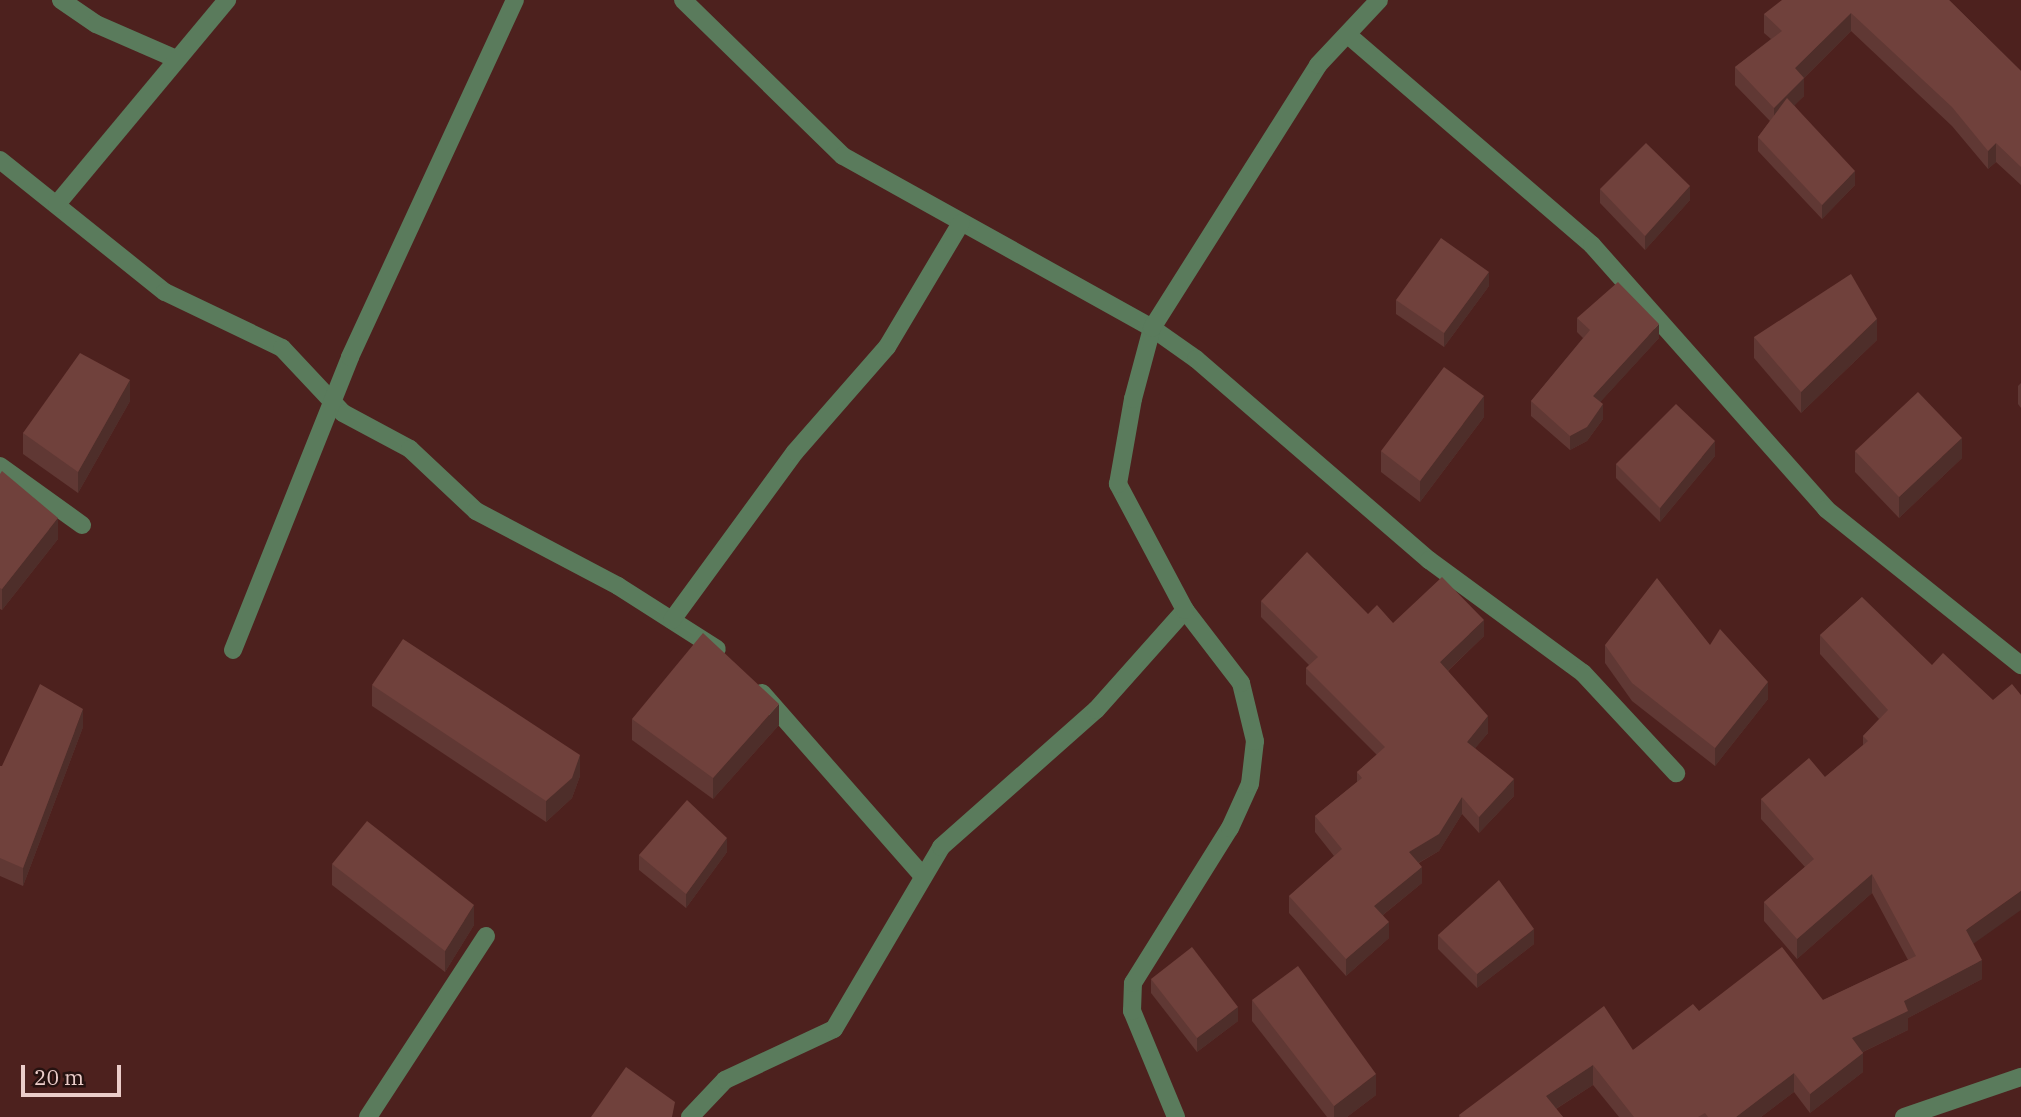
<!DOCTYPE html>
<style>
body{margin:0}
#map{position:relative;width:2021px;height:1117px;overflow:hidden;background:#4d211e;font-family:"IBM Plex Serif",serif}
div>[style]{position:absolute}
.minor>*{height:18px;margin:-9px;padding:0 9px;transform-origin:9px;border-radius:9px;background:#5a7b5c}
.wall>*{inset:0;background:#603834}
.shaded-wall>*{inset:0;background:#4e2e2a}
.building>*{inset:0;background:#70413c}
span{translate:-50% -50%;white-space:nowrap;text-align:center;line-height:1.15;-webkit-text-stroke:5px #261210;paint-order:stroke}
.scale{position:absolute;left:21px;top:1065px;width:100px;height:32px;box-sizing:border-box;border:4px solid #ebcdca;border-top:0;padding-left:9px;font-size:21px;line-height:24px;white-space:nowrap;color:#ebcdca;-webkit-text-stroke:5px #261210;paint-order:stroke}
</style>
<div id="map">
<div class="minor">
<div style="left:61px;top:0;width:42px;rotate:34.4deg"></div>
<div style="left:96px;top:24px;width:87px;rotate:23.6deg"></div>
<div style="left:683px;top:0;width:223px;rotate:44.3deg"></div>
<div style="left:843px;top:156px;width:354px;rotate:29.1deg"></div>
<div style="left:1152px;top:328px;width:54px;rotate:35.2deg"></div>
<div style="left:1196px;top:359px;width:308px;rotate:40.8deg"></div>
<div style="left:1429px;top:560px;width:191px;rotate:36.3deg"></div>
<div style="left:1583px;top:673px;width:137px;rotate:47.1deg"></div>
<div style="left:1348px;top:35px;width:322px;rotate:40.7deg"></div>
<div style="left:1592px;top:245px;width:353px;rotate:48.4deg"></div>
<div style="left:1826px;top:509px;width:250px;rotate:38.7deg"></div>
<div style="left:0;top:160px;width:211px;rotate:38.7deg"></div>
<div style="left:165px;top:292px;width:130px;rotate:25.6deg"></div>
<div style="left:282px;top:348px;width:89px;rotate:46.8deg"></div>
<div style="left:343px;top:413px;width:76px;rotate:28.2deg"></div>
<div style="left:410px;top:449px;width:91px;rotate:43.2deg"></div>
<div style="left:476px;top:511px;width:161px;rotate:27.8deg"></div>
<div style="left:618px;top:586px;width:117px;rotate:32.5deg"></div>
<div style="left:57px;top:204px;width:266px;rotate:-50.2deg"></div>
<div style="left:0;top:466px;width:101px;rotate:35.7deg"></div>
<div style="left:672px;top:620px;width:208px;rotate:-53.8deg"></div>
<div style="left:795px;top:452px;width:140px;rotate:-48.8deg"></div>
<div style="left:887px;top:347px;width:144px;rotate:-59.2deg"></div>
<div style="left:233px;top:650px;width:315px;rotate:-68.2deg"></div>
<div style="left:350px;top:357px;width:393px;rotate:-65.2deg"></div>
<div style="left:762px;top:693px;width:244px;rotate:48.7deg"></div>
<div style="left:368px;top:1117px;width:216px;rotate:-56.9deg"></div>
<div style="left:690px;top:1117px;width:51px;rotate:-46.6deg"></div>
<div style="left:725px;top:1080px;width:120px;rotate:-25.1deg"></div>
<div style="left:834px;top:1029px;width:211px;rotate:-59.5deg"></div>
<div style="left:941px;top:847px;width:207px;rotate:-41.5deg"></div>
<div style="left:1096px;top:710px;width:134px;rotate:-48.3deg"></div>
<div style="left:1176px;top:1117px;width:115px;rotate:-112.5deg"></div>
<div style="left:1132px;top:1011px;width:28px;rotate:-88deg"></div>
<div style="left:1133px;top:983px;width:183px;rotate:-58deg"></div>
<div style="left:1230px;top:828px;width:48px;rotate:-65.6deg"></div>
<div style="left:1250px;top:784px;width:43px;rotate:-83.4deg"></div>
<div style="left:1255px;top:741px;width:60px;rotate:-103.6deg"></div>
<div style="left:1241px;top:683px;width:92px;rotate:-127.5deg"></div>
<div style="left:1185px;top:610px;width:143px;rotate:-118deg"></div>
<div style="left:1118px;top:484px;width:86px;rotate:-80deg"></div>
<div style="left:1133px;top:399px;width:73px;rotate:-75deg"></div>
<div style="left:1152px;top:328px;width:311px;rotate:-57.7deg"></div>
<div style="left:1318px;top:65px;width:89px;rotate:-46.8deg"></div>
<div style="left:1904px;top:1117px;width:124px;rotate:-18.9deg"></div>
</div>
<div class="wall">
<div style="clip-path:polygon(1949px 0,2021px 71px,2021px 185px,1996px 162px,1988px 169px,1952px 126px,1851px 31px,1804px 78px,1804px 96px,1794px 105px,1855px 185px,1822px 219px,1758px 151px,1758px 137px,1770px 121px,1735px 85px,1735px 67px,1771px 39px,1764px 33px,1764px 14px)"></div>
<div style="clip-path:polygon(1600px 189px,1690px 200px,1645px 250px,1600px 203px)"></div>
<div style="clip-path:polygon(1489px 286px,1444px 347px,1396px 314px,1396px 300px)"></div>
<div style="clip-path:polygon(1577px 318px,1659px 338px,1600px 402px,1603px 419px,1587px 441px,1570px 450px,1531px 416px,1531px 401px,1583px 338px,1577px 332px)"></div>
<div style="clip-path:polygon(1754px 337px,1877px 340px,1801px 413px,1754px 358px)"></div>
<div style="clip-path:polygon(2021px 383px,2021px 408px,2018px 404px,2018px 386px)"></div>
<div style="clip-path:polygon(130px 401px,78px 493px,23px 454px,23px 433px)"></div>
<div style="clip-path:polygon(1484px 417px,1420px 502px,1381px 472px,1381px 451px)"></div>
<div style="clip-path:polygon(1855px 451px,1962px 458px,1899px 518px,1855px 472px)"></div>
<div style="clip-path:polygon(1715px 456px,1660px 522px,1616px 478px,1616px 464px)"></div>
<div style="clip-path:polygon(0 474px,58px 539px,2px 610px,0 609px)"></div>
<div style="clip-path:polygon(1862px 597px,1973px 944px,1982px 979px,1908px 1018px,1908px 1030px,1863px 1052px,1863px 1072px,1810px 1113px,1794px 1092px,1761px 1117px,1619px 1117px,1593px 1085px,1556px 1109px,1563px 1117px,1459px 1117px,1459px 1115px,1633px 1050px,1699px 1011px,1823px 1000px,1908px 960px,1872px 893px,1797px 959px,1764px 921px,1764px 902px,1805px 867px,1761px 819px,1761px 799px,1825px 777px,1863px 745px,1863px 736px,1879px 719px,1820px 654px,1820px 635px)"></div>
<div style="clip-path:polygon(1261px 601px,1368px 614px,1393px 623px,1484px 636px,1448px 671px,1488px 733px,1475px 748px,1514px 796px,1479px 833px,1462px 814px,1439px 851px,1419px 863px,1422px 883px,1383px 915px,1389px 938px,1346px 976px,1289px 913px,1289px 896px,1334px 856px,1315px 832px,1315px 816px,1357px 782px,1357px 772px,1377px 755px,1306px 684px,1306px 668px,1309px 665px,1261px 617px)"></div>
<div style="clip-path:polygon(1605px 645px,1710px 645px,1768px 699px,1715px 766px,1632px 701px,1605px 663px)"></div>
<div style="clip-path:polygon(372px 685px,580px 776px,572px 798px,546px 822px,372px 706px)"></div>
<div style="clip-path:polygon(632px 719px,779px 725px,713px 799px,632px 740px)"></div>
<div style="clip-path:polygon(83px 727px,23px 886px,0 876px,0 766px,2px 766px)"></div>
<div style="clip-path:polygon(727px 852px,686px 908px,639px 870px,639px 855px)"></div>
<div style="clip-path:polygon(332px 864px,474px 925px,445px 972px,332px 885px)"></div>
<div style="clip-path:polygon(1438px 935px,1534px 944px,1477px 988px,1438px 949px)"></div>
<div style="clip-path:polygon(1151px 979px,1238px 1021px,1197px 1052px,1151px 993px)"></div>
<div style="clip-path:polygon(1252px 1000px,1376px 1095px,1347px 1117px,1327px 1117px,1252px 1021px)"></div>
</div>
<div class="shaded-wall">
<div style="clip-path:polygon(1851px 13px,1851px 31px,1804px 78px,1804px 96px,1774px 126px,1774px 108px,1795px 68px)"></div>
<div style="clip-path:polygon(1996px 143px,1996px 162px,1988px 169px,1988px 151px)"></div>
<div style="clip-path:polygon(1855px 171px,1855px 185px,1822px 219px,1822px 205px)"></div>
<div style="clip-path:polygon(1690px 186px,1690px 200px,1645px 250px,1645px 236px)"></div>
<div style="clip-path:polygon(1489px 272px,1489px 286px,1444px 347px,1444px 333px)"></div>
<div style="clip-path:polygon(1877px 319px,1877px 340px,1801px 413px,1801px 392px)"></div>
<div style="clip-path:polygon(1659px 324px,1659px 338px,1593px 410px,1593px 396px)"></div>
<div style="clip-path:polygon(130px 380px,130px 401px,78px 493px,78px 472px)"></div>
<div style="clip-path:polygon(1484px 396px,1484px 417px,1420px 502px,1420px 481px)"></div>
<div style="clip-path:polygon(1603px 404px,1603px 419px,1587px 441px,1570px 450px,1570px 436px)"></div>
<div style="clip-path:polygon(1962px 438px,1962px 458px,1899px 518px,1899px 497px)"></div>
<div style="clip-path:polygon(1715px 441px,1715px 456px,1660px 522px,1660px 508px)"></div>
<div style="clip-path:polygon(58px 518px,58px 539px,2px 610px,2px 589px)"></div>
<div style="clip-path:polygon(1484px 620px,1484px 636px,1440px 678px,1440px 662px)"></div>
<div style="clip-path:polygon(1768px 682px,1768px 699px,1715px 766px,1715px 748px)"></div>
<div style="clip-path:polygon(779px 704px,779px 725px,713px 799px,713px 778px)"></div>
<div style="clip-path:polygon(83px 709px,83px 727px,23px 886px,23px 868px)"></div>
<div style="clip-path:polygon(1488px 716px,1488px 733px,1467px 758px,1467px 742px)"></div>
<div style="clip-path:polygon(580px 755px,580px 776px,572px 798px,546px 822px,546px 801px)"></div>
<div style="clip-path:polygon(1514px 779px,1514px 796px,1479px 833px,1479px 817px)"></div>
<div style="clip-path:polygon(1462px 797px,1462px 814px,1439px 851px,1409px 868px,1409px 852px)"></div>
<div style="clip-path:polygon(727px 838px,727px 852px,686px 908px,686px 894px)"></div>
<div style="clip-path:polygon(1422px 867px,1422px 883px,1374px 922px,1374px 906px)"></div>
<div style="clip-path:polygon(1872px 874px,1872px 893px,1797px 959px,1797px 939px)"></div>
<div style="clip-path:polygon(2021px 891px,2021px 910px,1966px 949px,1966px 930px)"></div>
<div style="clip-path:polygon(474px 905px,474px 925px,445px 972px,445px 951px)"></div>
<div style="clip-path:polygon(1389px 922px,1389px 938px,1346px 976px,1346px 959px)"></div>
<div style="clip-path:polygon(1534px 929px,1534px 944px,1477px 988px,1477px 974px)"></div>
<div style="clip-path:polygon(1982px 960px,1982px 979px,1908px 1018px,1908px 1030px,1852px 1057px,1852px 1038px,1904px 1001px)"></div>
<div style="clip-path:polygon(1238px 1007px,1238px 1021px,1197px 1052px,1197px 1038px)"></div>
<div style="clip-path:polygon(1863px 1053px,1863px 1072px,1810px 1113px,1810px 1094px)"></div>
<div style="clip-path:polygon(1593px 1065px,1593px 1085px,1546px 1115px,1546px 1096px)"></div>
<div style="clip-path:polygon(1794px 1073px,1794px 1092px,1761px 1117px,1736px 1117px)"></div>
<div style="clip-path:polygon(1376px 1074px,1376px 1095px,1347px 1117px,1334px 1117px,1334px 1106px)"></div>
</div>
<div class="building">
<div style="clip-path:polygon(1782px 0,1949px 0,2021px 71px,2021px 167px,1996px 143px,1988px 151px,1952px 107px,1851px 13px,1795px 68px,1804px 78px,1774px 108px,1735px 67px,1782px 31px,1764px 14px)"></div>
<div style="clip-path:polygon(1787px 98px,1855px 171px,1822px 205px,1758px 137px)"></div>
<div style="clip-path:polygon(1646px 143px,1690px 186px,1645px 236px,1600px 189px)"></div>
<div style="clip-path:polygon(1441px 238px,1489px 272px,1444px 333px,1396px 300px)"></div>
<div style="clip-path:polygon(1851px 274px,1877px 319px,1801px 392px,1754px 337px)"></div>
<div style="clip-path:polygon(1618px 282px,1659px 324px,1593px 396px,1603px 404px,1587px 427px,1570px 436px,1531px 401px,1590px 330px,1577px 318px)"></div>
<div style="clip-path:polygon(80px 353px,130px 380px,78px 472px,23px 433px)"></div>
<div style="clip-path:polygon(1444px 367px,1484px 396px,1420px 481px,1381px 451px)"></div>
<div style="clip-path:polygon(1918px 392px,1962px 438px,1899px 497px,1855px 451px)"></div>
<div style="clip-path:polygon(1676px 404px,1715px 441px,1660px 508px,1616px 464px)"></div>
<div style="clip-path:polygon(2px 471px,58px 518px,2px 589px,0 588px,0 474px)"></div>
<div style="clip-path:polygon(1307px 552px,1368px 614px,1377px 605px,1393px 623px,1442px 577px,1484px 620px,1440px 662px,1488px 716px,1467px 742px,1514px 779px,1479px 817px,1462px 797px,1439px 834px,1409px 852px,1422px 867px,1374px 906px,1389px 922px,1346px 959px,1289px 896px,1342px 849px,1315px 816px,1362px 778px,1357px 772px,1385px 747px,1306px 668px,1318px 657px,1261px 601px)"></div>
<div style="clip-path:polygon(1657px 578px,1710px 645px,1720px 629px,1768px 682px,1715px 748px,1632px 683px,1605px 645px)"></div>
<div style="clip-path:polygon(1862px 597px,1932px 665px,1943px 653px,1993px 700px,2012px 684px,2021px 695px,2021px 891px,1966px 930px,1982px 960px,1904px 1001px,1908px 1011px,1852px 1038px,1863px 1053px,1810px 1094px,1794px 1073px,1736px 1117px,1708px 1117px,1705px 1113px,1698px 1117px,1634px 1117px,1593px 1065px,1546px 1096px,1563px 1117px,1461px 1117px,1459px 1115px,1604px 1006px,1633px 1050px,1693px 1004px,1699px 1011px,1782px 947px,1823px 1000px,1916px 956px,1872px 874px,1797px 939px,1764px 902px,1814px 859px,1761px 799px,1809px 758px,1825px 777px,1868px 741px,1863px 736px,1888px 710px,1820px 635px)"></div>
<div style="clip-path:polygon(703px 633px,779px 704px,713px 778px,632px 719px)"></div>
<div style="clip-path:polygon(403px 639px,580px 755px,572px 778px,546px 801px,372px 685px)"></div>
<div style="clip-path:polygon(40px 684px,83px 709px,23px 868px,0 858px,0 766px,2px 766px)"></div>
<div style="clip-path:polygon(687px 800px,727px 838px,686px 894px,639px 855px)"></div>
<div style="clip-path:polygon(367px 821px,474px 905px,445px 951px,332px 864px)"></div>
<div style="clip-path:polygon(1499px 880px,1534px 929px,1477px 974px,1438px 935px)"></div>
<div style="clip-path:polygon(1192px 947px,1238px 1007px,1197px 1038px,1151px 979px)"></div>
<div style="clip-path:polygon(1298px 966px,1376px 1074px,1334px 1106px,1252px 1000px)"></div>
<div style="clip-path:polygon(626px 1067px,675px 1102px,672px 1117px,591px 1117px)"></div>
</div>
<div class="scale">20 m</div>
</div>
